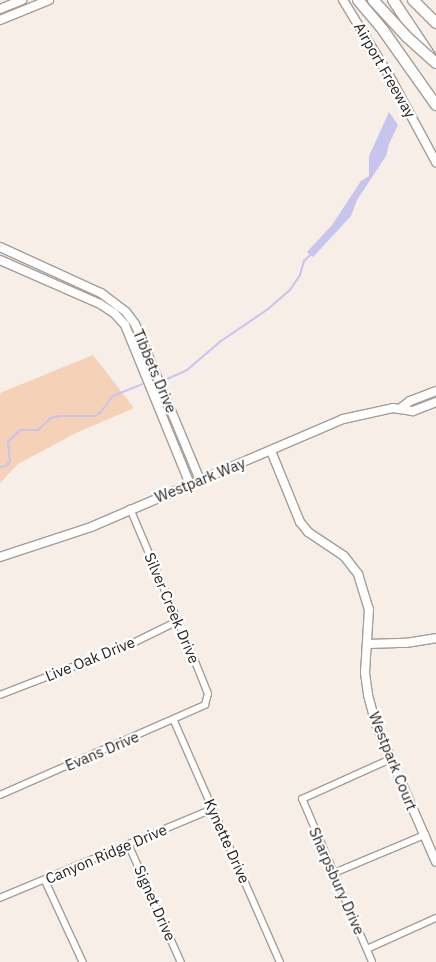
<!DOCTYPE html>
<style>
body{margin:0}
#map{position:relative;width:436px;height:962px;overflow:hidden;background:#f7eee7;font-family:"IBM Plex Sans",sans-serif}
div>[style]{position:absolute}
.green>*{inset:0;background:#f5d1b8}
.water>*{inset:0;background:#c7c4ee}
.stream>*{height:2px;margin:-1px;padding:0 1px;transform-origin:1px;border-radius:1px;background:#c7c4ee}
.roads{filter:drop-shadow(1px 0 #a69d97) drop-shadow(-1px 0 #a69d97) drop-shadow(0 1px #a69d97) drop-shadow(0 -1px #a69d97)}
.street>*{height:5.5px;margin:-2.75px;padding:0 2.75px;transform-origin:2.75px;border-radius:2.75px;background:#fff}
.secondary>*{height:8px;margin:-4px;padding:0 4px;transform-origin:4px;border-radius:4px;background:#fff}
.highway>*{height:10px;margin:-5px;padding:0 5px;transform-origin:5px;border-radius:5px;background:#fff}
.bridges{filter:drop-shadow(1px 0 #a69d97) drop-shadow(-1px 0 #a69d97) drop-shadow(0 1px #a69d97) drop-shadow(0 -1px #a69d97)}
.highway-bridge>*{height:10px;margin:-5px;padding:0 5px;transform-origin:5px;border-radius:5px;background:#fff}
span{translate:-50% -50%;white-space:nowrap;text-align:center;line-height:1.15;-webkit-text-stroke:4.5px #fff;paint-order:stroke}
.street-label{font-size:15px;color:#24201e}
</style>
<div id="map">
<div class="green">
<div style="clip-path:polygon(93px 355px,134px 408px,74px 434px,18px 464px,0 483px,0 393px)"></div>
</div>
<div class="water">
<div style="clip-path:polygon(389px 112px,398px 125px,389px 144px,386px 156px,357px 200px,351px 216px,313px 257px,307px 252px,332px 225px,361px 181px,369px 176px,369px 156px)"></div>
</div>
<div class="stream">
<div style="left:167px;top:379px;width:22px;rotate:-24deg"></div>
<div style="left:187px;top:370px;width:45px;rotate:-40.5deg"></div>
<div style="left:221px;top:341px;width:57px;rotate:-34.2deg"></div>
<div style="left:268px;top:309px;width:29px;rotate:-41deg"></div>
<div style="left:290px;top:290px;width:18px;rotate:-56deg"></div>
<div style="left:300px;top:275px;width:15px;rotate:-74deg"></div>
<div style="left:304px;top:261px;width:10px;rotate:-45deg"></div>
<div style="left:0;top:467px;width:6px;rotate:-9deg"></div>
<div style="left:6px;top:466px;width:6px;rotate:-51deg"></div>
<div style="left:10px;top:461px;width:19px;rotate:-96deg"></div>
<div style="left:8px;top:442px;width:17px;rotate:-45deg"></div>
<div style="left:20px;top:430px;width:18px"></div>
<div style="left:38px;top:430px;width:18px;rotate:-43deg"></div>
<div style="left:51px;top:418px;width:9px;rotate:-13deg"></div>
<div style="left:60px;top:416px;width:35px"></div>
<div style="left:95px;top:416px;width:6px;rotate:-31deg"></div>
<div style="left:100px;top:413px;width:21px;rotate:-53deg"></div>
<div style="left:113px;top:396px;width:31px;rotate:-22deg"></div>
</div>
<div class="roads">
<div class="street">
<div style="left:0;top:695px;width:138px;rotate:-21.2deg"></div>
<div style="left:129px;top:645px;width:55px;rotate:-26.1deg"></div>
<div style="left:174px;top:720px;width:264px;rotate:66.3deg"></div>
<div style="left:0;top:795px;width:224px;rotate:-23.7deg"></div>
<div style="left:205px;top:705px;width:11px;rotate:-75deg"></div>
<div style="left:208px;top:694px;width:35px;rotate:-112deg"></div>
<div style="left:195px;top:662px;width:166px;rotate:-113deg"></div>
<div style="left:129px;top:845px;width:128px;rotate:66deg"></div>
<div style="left:334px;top:873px;width:99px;rotate:-22.7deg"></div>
<div style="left:45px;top:880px;width:90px;rotate:65.1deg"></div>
<div style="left:0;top:898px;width:231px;rotate:-22.7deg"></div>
<div style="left:367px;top:949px;width:76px;rotate:-24.2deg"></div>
<div style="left:372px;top:962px;width:177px;rotate:-113.2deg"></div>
<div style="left:302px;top:799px;width:98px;rotate:-24.2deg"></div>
</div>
<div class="secondary">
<div style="left:343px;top:0;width:90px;rotate:58.6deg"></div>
<div style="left:390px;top:77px;width:97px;rotate:61.6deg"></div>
<div style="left:0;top:9px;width:24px;rotate:-22deg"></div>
<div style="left:0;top:20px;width:53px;rotate:-22.2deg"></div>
<div style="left:0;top:247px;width:111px;rotate:24.5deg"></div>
<div style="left:101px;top:293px;width:31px;rotate:37deg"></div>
<div style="left:126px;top:312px;width:15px;rotate:53deg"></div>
<div style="left:135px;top:324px;width:169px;rotate:67.4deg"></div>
<div style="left:0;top:260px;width:109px;rotate:23.7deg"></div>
<div style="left:100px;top:304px;width:17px;rotate:33deg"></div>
<div style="left:114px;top:313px;width:16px;rotate:47deg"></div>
<div style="left:125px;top:325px;width:172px;rotate:67.8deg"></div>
<div style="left:401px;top:408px;width:11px;rotate:-38deg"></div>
<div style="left:410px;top:401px;width:28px;rotate:-21deg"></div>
<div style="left:271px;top:451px;width:77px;rotate:67.8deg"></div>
<div style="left:300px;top:522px;width:13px;rotate:51deg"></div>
<div style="left:308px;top:532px;width:43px;rotate:33.7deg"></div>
<div style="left:344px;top:556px;width:23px;rotate:52deg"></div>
<div style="left:358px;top:574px;width:37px;rotate:73deg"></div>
<div style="left:369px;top:609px;width:64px;rotate:93.6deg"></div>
<div style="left:365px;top:673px;width:22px;rotate:82deg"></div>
<div style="left:368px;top:695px;width:30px;rotate:75deg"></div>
<div style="left:376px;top:724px;width:150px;rotate:66.5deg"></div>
<div style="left:0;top:557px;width:96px;rotate:-18.2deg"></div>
<div style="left:91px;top:527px;width:274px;rotate:-23.2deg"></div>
<div style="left:343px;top:419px;width:51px;rotate:-12.4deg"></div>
<div style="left:393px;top:408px;width:20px;rotate:9deg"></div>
<div style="left:413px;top:411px;width:25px;rotate:-21deg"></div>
<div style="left:368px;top:644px;width:38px;rotate:-2deg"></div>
<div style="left:406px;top:643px;width:30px;rotate:-9deg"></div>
</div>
<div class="highway">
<div style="left:358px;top:0;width:39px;rotate:50deg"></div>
<div style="left:383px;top:30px;width:92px;rotate:54.8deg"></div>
<div style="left:393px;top:0;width:69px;rotate:56.3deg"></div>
</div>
</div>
<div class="bridges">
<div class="highway-bridge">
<div style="left:373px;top:0;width:50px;rotate:47.4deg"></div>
<div style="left:407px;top:37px;width:39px;rotate:42deg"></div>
<div style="left:413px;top:0;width:33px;rotate:45deg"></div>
</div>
</div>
<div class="street-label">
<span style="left:385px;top:70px;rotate:60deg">Airport Freeway</span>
<span style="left:155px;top:371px;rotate:67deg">Tibbets Drive</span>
<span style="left:200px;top:480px;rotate:-22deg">Westpark Way</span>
<span style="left:172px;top:608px;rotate:67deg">Silver Creek Drive</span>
<span style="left:90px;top:659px;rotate:-22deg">Live Oak Drive</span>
<span style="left:102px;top:751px;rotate:-23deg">Evans Drive</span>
<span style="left:393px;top:761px;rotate:68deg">Westpark Court</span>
<span style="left:227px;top:841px;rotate:66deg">Kynette Drive</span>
<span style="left:106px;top:854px;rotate:-23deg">Canyon Ridge Drive</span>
<span style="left:337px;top:881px;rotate:66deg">Sharpsbury Drive</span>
<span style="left:155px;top:903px;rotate:66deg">Signet Drive</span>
</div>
</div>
